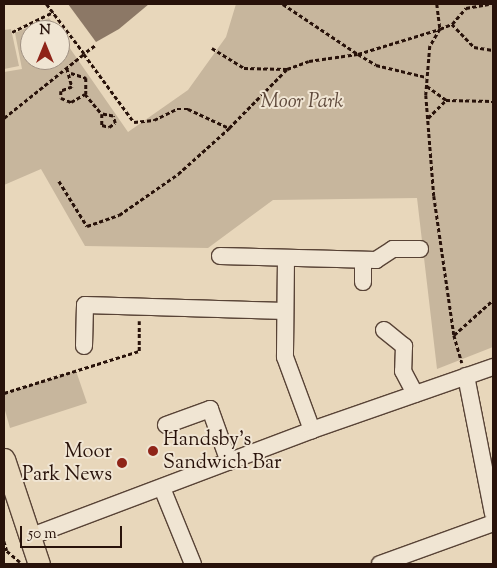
<!DOCTYPE html>
<style>
body{margin:0}
#map{position:relative;width:497px;height:568px;overflow:hidden;background:#e8d7bb;font-family:"Sorts Mill Goudy",serif}
div>[style]{position:absolute}
.green>*{inset:0;background:#c7b69d}
.building>*{inset:0;background:#8c7866}
.path>*{height:2.5px;margin-top:-1.25px;transform-origin:0;background:repeating-linear-gradient(90deg,#28120a 0 4px,transparent 0 6.5px)}
.roads{filter:drop-shadow(1px 0 #584336) drop-shadow(-1px 0 #584336) drop-shadow(0 1px #584336) drop-shadow(0 -1px #584336)}
.minor>*{height:16px;margin:-8px;padding:0 8px;transform-origin:8px;border-radius:8px;background:#f0e5d3}
.major>*{height:21px;margin:-10.5px;padding:0 10.5px;transform-origin:10.5px;border-radius:10.5px;background:#e8d7bb}
.dots>*{width:14px;height:14px;translate:-50% -50%;box-sizing:border-box;border:2px solid #f0e5d3;border-radius:50%}
span{translate:-50% -50%;white-space:nowrap;text-align:center;line-height:1.15;-webkit-text-stroke:4px #f0e5d3;paint-order:stroke}
.park-label{font-size:20px;color:#604b3d;font-style:italic}
.poi-label{font-size:20px;color:#28120a}
.left{translate:0 -50%;text-align:left}
.right{translate:-100% -50%;text-align:right}
.frame{position:absolute;inset:0;border:5px solid #28120a;pointer-events:none}
.north{position:absolute;left:20px;top:20px;width:50px;height:50px;box-sizing:border-box;background:#f0e5d3;border:1px solid #a09183;border-radius:50%;rotate:0deg;font-size:14px;font-weight:700;line-height:20px;text-align:center;color:#28120a}
.north::after{content:'';display:block;margin:auto;width:18px;height:22px;background:#8f2418;clip-path:polygon(50% 0,100% 100%,50% 72%,0 100%)}
.scale{position:absolute;left:20px;top:526px;width:102px;height:22px;box-sizing:border-box;border:2px solid #28120a;border-top:0;padding-left:6px;font-size:15px;line-height:18px;white-space:nowrap;color:#28120a;-webkit-text-stroke:4px #f0e5d3;paint-order:stroke}
</style>
<div id="map">
<div class="green">
<div style="clip-path:polygon(236px 4px,493px 4px,493px 347px,437px 369px,417px 198px,273px 200px,208px 248px,85px 246px,41px 169px,4px 185px,4px 72px,22px 69px,15px 33px,49px 18px,57px 30px,30px 30px,30px 60px,60px 60px,60px 34px,128px 132px,188px 90px,226px 37px)"></div>
<div style="clip-path:polygon(11px 29px,19px 66px,4px 69px,4px 30px)"></div>
<div style="clip-path:polygon(76px 371px,87px 403px,10px 428px,4px 407px,4px 393px)"></div>
</div>
<div class="building">
<div style="clip-path:polygon(68px 4px,149px 4px,119px 29px,96px 42px)"></div>
</div>
<div class="path">
<div style="left:283px;top:4px;width:90px;rotate:33.7deg"></div>
<div style="left:358px;top:54px;width:86px;rotate:-17deg"></div>
<div style="left:440px;top:29px;width:13px;rotate:-23deg"></div>
<div style="left:452px;top:24px;width:21px;rotate:-49deg"></div>
<div style="left:466px;top:8px;width:23px;rotate:-10deg"></div>
<div style="left:437px;top:4px;width:25px;rotate:83deg"></div>
<div style="left:440px;top:29px;width:20px;rotate:120deg"></div>
<div style="left:430px;top:46px;width:49px;rotate:94.7deg"></div>
<div style="left:426px;top:95px;width:101px;rotate:85.5deg"></div>
<div style="left:434px;top:196px;width:140px;rotate:81.8deg"></div>
<div style="left:454px;top:335px;width:29px;rotate:74deg"></div>
<div style="left:452px;top:24px;width:32px;rotate:46deg"></div>
<div style="left:474px;top:47px;width:19px;rotate:9deg"></div>
<div style="left:12px;top:32px;width:46px;rotate:-26deg"></div>
<div style="left:95px;top:46px;width:14px;rotate:144deg"></div>
<div style="left:84px;top:54px;width:84px;rotate:53.7deg"></div>
<div style="left:134px;top:122px;width:20px;rotate:-6deg"></div>
<div style="left:154px;top:120px;width:25px;rotate:-26deg"></div>
<div style="left:177px;top:109px;width:11px"></div>
<div style="left:188px;top:109px;width:45px;rotate:24.9deg"></div>
<div style="left:229px;top:128px;width:83px;rotate:-45.5deg"></div>
<div style="left:212px;top:48px;width:38px;rotate:32deg"></div>
<div style="left:244px;top:68px;width:43px;rotate:1.3deg"></div>
<div style="left:287px;top:69px;width:23px;rotate:-20deg"></div>
<div style="left:309px;top:61px;width:49px;rotate:-8.1deg"></div>
<div style="left:358px;top:54px;width:21px;rotate:31deg"></div>
<div style="left:376px;top:65px;width:51px;rotate:13.5deg"></div>
<div style="left:67px;top:68px;width:20px;rotate:75deg"></div>
<div style="left:72px;top:87px;width:12px;rotate:160deg"></div>
<div style="left:61px;top:91px;width:7px;rotate:90deg"></div>
<div style="left:61px;top:98px;width:11px;rotate:22deg"></div>
<div style="left:71px;top:102px;width:16px;rotate:-30deg"></div>
<div style="left:85px;top:94px;width:26px;rotate:50deg"></div>
<div style="left:102px;top:114px;width:11px;rotate:90deg"></div>
<div style="left:102px;top:125px;width:7px;rotate:16deg"></div>
<div style="left:109px;top:127px;width:7px;rotate:-34deg"></div>
<div style="left:115px;top:123px;width:7px;rotate:-106deg"></div>
<div style="left:113px;top:116px;width:11px;rotate:-170deg"></div>
<div style="left:71px;top:73px;width:16px;rotate:18deg"></div>
<div style="left:86px;top:78px;width:16px;rotate:90deg"></div>
<div style="left:427px;top:86px;width:24px;rotate:36deg"></div>
<div style="left:446px;top:100px;width:47px;rotate:1.2deg"></div>
<div style="left:4px;top:118px;width:102px;rotate:-38.7deg"></div>
<div style="left:84px;top:54px;width:63px;rotate:-127.2deg"></div>
<div style="left:428px;top:118px;width:25px;rotate:-45deg"></div>
<div style="left:59px;top:181px;width:53px;rotate:58.1deg"></div>
<div style="left:87px;top:226px;width:34px;rotate:-19deg"></div>
<div style="left:119px;top:215px;width:72px;rotate:-34.8deg"></div>
<div style="left:178px;top:174px;width:69px;rotate:-42deg"></div>
<div style="left:454px;top:335px;width:52px;rotate:-41.9deg"></div>
<div style="left:4px;top:393px;width:141px;rotate:-17.3deg"></div>
<div style="left:139px;top:351px;width:30px;rotate:-90deg"></div>
<div style="left:4px;top:541px;width:10px;rotate:73deg"></div>
<div style="left:7px;top:551px;width:17px;rotate:40deg"></div>
</div>
<div class="roads">
<div class="minor">
<div style="left:220px;top:256px;width:156px;rotate:1.5deg"></div>
<div style="left:376px;top:260px;width:20px;rotate:-33deg"></div>
<div style="left:393px;top:249px;width:27px"></div>
<div style="left:286px;top:258px;width:99px;rotate:90.6deg"></div>
<div style="left:285px;top:357px;width:78px;rotate:69.7deg"></div>
<div style="left:363px;top:282px;width:22px;rotate:-90deg"></div>
<div style="left:384px;top:330px;width:26px;rotate:39deg"></div>
<div style="left:404px;top:346px;width:25px;rotate:92deg"></div>
<div style="left:403px;top:371px;width:26px;rotate:62deg"></div>
<div style="left:84px;top:346px;width:41px;rotate:-88.6deg"></div>
<div style="left:85px;top:305px;width:200px;rotate:1.7deg"></div>
<div style="left:466px;top:376px;width:140px;rotate:78.9deg"></div>
<div style="left:166px;top:425px;width:47px;rotate:-20deg"></div>
<div style="left:210px;top:409px;width:56px;rotate:70.3deg"></div>
<div style="left:162px;top:488px;width:82px;rotate:67.8deg"></div>
<div style="left:29px;top:537px;width:303px;rotate:-20.7deg"></div>
<div style="left:312px;top:430px;width:192px;rotate:-19.2deg"></div>
<div style="left:380px;top:564px;width:120px;rotate:-19.9deg"></div>
</div>
<div class="major">
<div style="left:4px;top:459px;width:111px;rotate:71.6deg"></div>
</div>
</div>
<div class="dots">
<div style="left:153px;top:451px;background:#8f2418"></div>
<div style="left:122px;top:463px;background:#8f2418"></div>
</div>
<div class="park-label">
<span style="left:302px;top:102px">Moor Park</span>
</div>
<div class="poi-label">
<span class="left" style="left:163px;top:452px">Handsby's<br>Sandwich Bar</span>
<span class="right" style="left:112px;top:464px">Moor<br>Park News</span>
</div>
<div class="frame"></div>
<div class="north">N</div>
<div class="scale">50 m</div>
</div>
